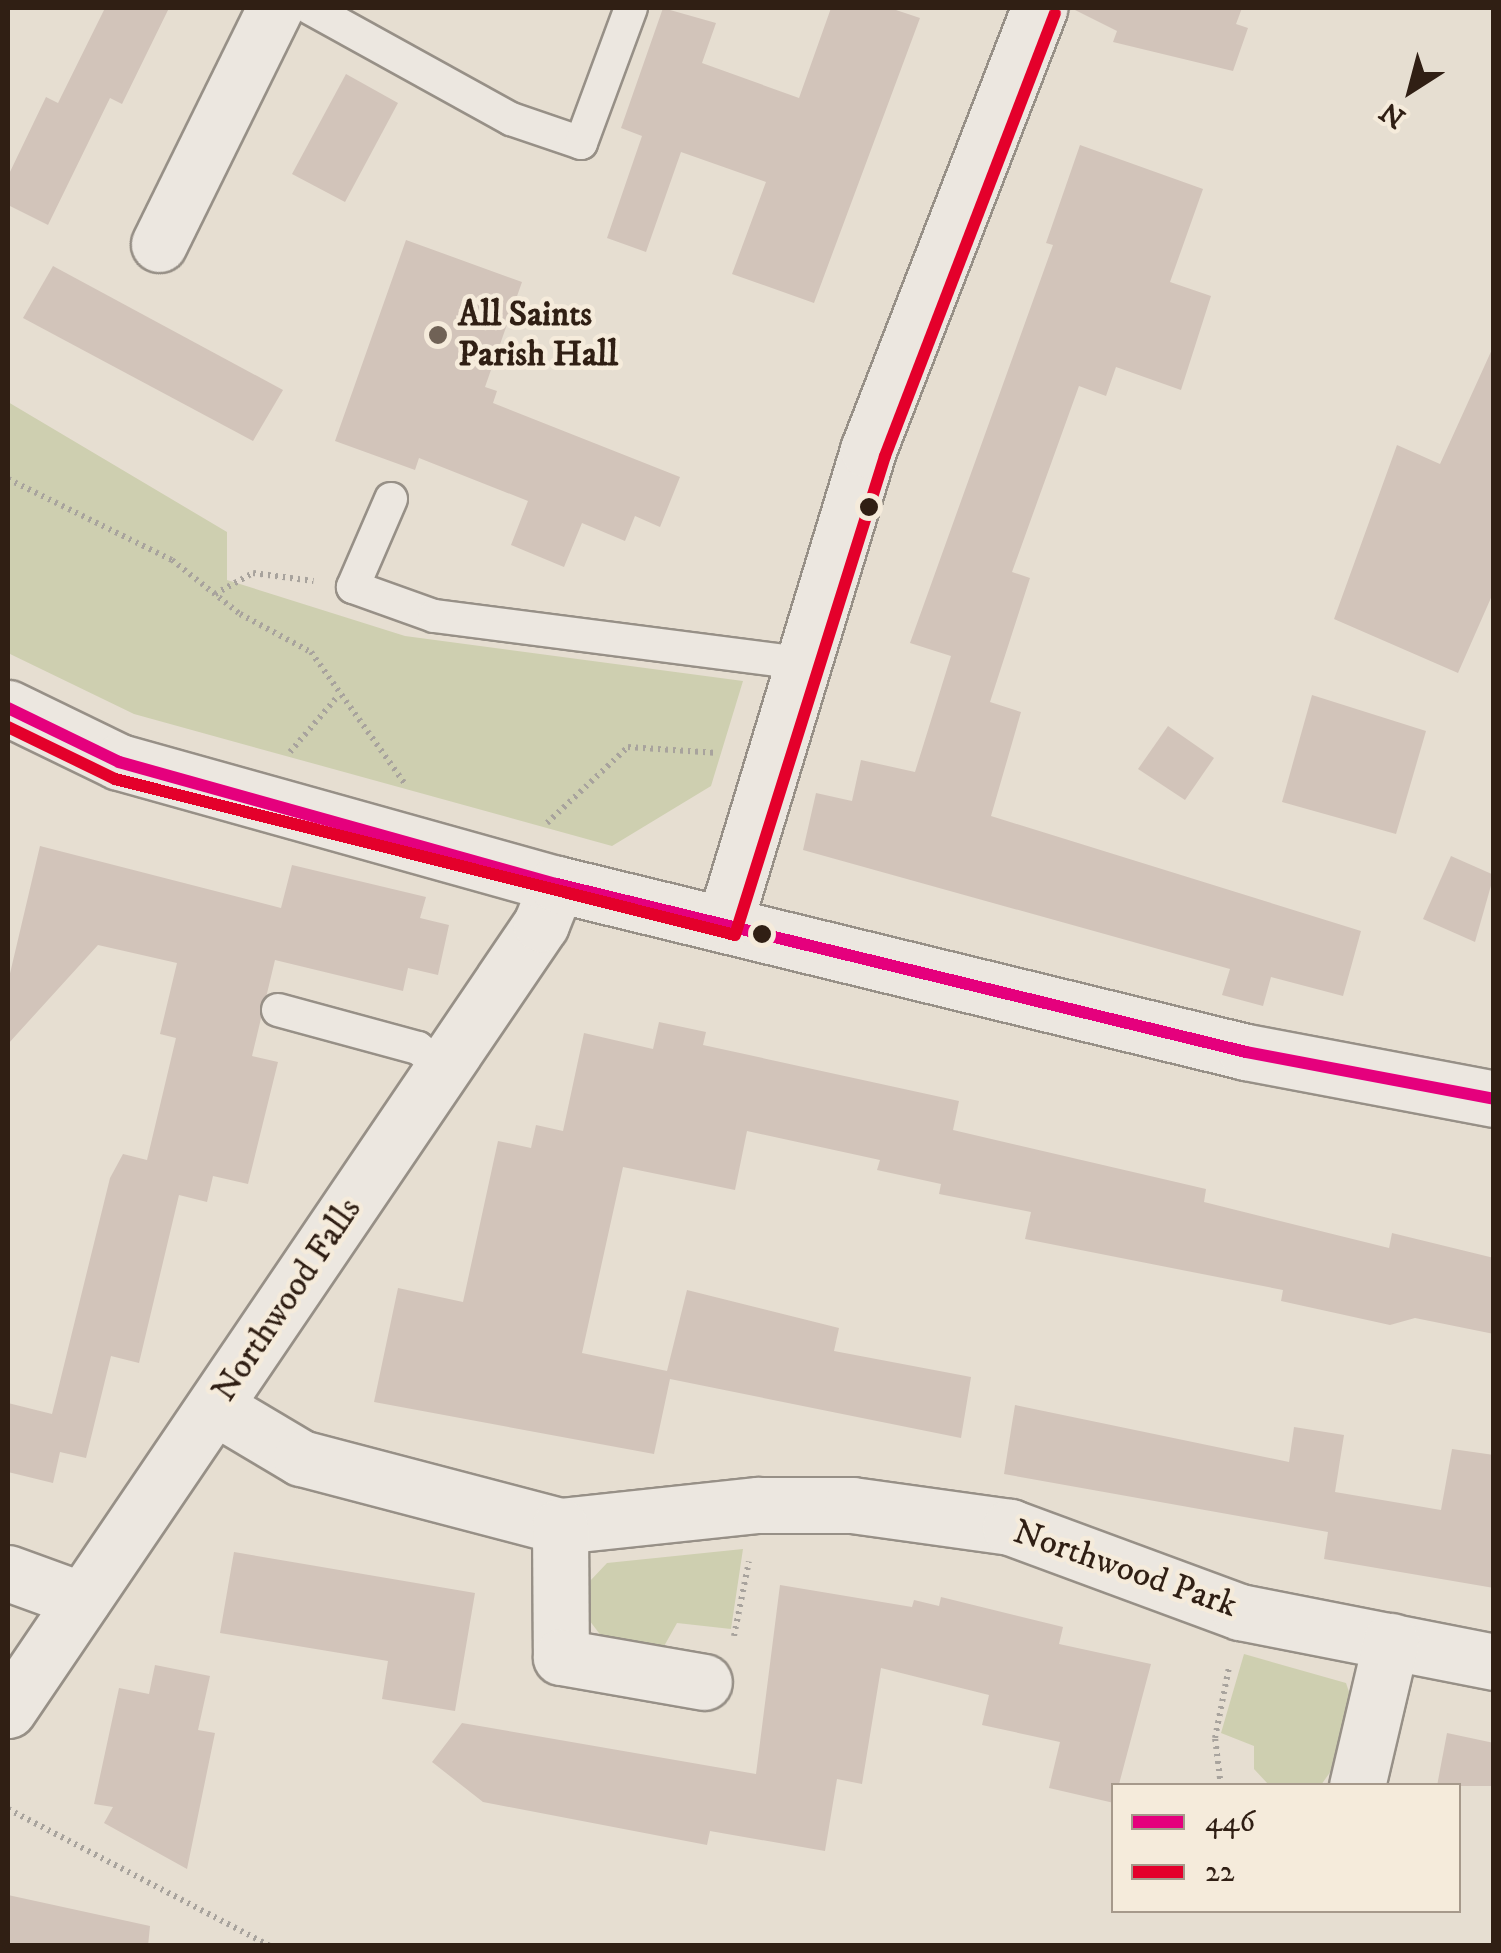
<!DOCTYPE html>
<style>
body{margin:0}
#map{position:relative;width:1501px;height:1953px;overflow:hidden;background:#e6ded1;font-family:"IM FELL DW Pica",serif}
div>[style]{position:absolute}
.green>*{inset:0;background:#cecfb0}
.building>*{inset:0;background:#d2c4ba}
.path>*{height:6px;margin-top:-3px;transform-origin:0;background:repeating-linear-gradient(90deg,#a8a39d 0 2.5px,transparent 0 7.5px)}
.roads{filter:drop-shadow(2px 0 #979087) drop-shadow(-2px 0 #979087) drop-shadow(0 2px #979087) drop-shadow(0 -2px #979087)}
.service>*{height:32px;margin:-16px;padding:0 16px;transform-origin:16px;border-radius:16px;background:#ece7e0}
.minor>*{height:55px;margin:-27.5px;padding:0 27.5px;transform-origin:27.5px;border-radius:27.5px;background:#ece7e0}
.tertiary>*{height:55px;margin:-27.5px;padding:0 27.5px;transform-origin:27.5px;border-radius:27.5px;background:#ece7e0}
.bus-1>*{height:12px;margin:-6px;padding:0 6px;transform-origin:6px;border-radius:6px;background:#e5007d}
.bus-2>*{height:12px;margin:-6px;padding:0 6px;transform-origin:6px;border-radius:6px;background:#e4002b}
.dots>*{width:28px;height:28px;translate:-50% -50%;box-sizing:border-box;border:5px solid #f5ebdb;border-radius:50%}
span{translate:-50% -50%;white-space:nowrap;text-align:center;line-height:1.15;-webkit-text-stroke:9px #f5ebdb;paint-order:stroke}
.poi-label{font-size:35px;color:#301f14;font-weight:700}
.left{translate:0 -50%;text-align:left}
.street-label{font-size:35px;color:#301f14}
.frame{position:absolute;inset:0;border:10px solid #301f14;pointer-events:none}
.legend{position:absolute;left:1111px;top:1783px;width:350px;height:130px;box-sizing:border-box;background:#f5ebdb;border:2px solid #a6998b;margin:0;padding:12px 18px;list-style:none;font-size:30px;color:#301f14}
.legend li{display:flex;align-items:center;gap:20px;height:50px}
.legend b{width:50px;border:2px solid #a6998b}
.north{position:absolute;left:1361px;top:40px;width:100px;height:100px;-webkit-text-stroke:8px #f5ebdb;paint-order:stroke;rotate:216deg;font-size:28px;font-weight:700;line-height:40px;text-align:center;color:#301f14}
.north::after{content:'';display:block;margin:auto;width:35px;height:45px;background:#301f14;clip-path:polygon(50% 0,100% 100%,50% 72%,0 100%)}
</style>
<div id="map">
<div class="green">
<div style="clip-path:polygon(8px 402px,227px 532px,227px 580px,405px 636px,743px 681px,711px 786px,612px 846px,134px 714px,8px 653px)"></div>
<div style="clip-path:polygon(743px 1549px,731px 1629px,677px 1623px,663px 1648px,605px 1641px,586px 1616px,590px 1581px,607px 1563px)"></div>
<div style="clip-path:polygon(1244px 1654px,1346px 1683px,1351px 1698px,1336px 1764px,1321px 1785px,1268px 1784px,1254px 1769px,1254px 1746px,1221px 1733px)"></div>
</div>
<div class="building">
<div style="clip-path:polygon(105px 8px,169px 8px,122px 104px,110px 98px,48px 225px,8px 205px,8px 176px,46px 97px,58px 103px)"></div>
<div style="clip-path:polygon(663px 8px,716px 23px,702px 63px,799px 98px,831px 8px,890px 8px,920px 18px,814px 303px,732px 274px,766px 182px,681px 152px,646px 252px,607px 238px,642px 136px,621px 128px)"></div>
<div style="clip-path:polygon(1071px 8px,1242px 8px,1236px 24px,1248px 28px,1233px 71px,1113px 42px,1117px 31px)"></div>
<div style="clip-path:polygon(346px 74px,398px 103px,345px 202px,292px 174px)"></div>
<div style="clip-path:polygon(1080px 145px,1203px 189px,1170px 282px,1211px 296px,1181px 390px,1116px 367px,1106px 396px,1079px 386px,1012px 572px,1030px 578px,990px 702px,1021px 712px,991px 816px,1361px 931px,1343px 996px,1271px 977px,1263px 1006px,1222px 995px,1230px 969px,803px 850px,816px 793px,852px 801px,861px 760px,915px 772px,951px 656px,910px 643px,1053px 245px,1046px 243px)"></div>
<div style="clip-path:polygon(406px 240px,522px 282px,485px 387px,497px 391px,493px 403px,680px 477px,660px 527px,635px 516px,625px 541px,582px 523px,564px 567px,511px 545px,528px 501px,419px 458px,415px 470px,335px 441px)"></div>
<div style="clip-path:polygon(53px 266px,283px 390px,253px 441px,23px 318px)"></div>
<div style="clip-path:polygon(1494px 345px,1494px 591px,1458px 673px,1334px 619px,1397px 445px,1440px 464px)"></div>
<div style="clip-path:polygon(1312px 695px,1426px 731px,1396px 834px,1282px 802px)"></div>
<div style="clip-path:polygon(1168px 726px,1214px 758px,1185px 800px,1138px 769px)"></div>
<div style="clip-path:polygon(40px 846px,281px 908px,292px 865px,426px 897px,420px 918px,449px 925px,438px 975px,408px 968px,403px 991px,275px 960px,252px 1056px,278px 1062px,248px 1184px,213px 1176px,207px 1202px,179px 1195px,139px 1363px,111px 1356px,86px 1458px,60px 1452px,53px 1483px,8px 1472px,8px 1403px,52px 1414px,110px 1178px,123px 1154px,147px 1160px,176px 1038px,160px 1034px,177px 963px,98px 945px,8px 1044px,8px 982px)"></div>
<div style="clip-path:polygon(1451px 856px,1494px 875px,1475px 942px,1423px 919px)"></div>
<div style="clip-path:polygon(659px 1022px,706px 1032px,703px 1045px,959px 1101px,953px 1130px,1206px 1189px,1204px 1202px,1389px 1248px,1392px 1233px,1494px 1258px,1494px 1334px,1415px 1318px,1390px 1325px,1281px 1301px,1283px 1290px,1025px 1239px,1031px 1212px,939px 1194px,941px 1184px,877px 1170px,880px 1160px,747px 1131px,735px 1190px,623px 1167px,582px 1353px,667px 1371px,687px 1290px,839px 1328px,834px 1351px,971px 1377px,961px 1438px,670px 1379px,654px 1454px,374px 1402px,398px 1288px,463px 1302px,498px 1141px,531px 1148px,536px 1125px,563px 1131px,584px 1033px,653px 1049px)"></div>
<div style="clip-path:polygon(1015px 1405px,1289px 1462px,1294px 1427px,1344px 1435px,1335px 1492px,1441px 1510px,1452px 1449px,1494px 1455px,1494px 1588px,1324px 1559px,1328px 1532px,1004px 1474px)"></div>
<div style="clip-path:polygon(234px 1552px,475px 1593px,455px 1711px,382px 1699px,388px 1661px,220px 1633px)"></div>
<div style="clip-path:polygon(780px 1585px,912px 1607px,914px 1600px,939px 1606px,941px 1597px,1063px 1627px,1059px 1644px,1151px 1664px,1114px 1803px,1049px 1788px,1060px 1742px,982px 1725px,989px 1695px,881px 1668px,862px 1784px,837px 1779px,825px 1851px,710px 1831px,707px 1845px,483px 1802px,432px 1762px,462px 1723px,756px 1774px)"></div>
<div style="clip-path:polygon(155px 1665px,210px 1676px,198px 1730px,215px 1733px,187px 1869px,104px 1823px,113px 1807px,94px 1804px,119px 1688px,149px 1694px)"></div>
<div style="clip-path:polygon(1447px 1733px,1494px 1743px,1494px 1786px,1437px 1786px)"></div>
<div style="clip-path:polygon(8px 1895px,150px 1926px,148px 1946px,8px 1946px)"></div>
</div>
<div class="path">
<div style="left:8px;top:479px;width:183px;rotate:26.3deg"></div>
<div style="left:172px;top:560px;width:87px;rotate:38.5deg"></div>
<div style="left:240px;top:614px;width:81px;rotate:28.2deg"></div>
<div style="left:311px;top:652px;width:162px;rotate:54.5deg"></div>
<div style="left:215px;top:594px;width:43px;rotate:-28.9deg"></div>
<div style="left:253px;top:573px;width:61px;rotate:7.6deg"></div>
<div style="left:290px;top:752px;width:74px;rotate:-49.4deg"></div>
<div style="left:547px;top:823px;width:111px;rotate:-43.2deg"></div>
<div style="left:628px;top:747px;width:90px;rotate:3.8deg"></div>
<div style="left:734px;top:1636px;width:76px;rotate:-78.7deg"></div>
<div style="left:1221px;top:1786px;width:48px;rotate:-97.1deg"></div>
<div style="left:1215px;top:1738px;width:72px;rotate:-78.8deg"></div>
<div style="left:8px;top:1809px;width:296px;rotate:27.6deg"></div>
</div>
<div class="roads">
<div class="service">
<div style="left:310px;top:8px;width:230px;rotate:28.9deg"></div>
<div style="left:511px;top:119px;width:74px;rotate:18.9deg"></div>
<div style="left:581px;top:143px;width:144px;rotate:-69.7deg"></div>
<div style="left:391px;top:499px;width:96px;rotate:113.4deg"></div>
<div style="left:353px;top:587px;width:86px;rotate:19.7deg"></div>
<div style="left:434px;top:616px;width:372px;rotate:7.3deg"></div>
<div style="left:278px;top:1010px;width:145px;rotate:15.2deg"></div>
<div style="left:418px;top:1048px;width:33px;rotate:38deg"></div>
</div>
<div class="minor">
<div style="left:159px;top:244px;width:263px;rotate:-63.8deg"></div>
<div style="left:215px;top:1407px;width:100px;rotate:30.7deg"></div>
<div style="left:301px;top:1458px;width:268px;rotate:14.7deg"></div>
<div style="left:560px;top:1526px;width:199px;rotate:-6.1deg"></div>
<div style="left:758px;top:1505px;width:94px"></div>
<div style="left:852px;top:1505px;width:160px;rotate:7.9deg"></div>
<div style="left:1010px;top:1527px;width:245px;rotate:20.3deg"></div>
<div style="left:1240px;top:1612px;width:259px;rotate:11.1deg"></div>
<div style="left:560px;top:1526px;width:131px;rotate:89.6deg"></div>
<div style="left:561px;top:1657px;width:145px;rotate:9.9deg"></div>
<div style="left:8px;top:1573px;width:79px;rotate:20deg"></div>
<div style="left:8px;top:1710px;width:950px;rotate:-55.86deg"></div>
<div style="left:541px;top:924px;width:43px;rotate:-68.2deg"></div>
<div style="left:1357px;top:1786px;width:149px;rotate:-76.8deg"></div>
</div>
<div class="tertiary">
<div style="left:8px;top:708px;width:123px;rotate:25.9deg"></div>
<div style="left:119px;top:762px;width:455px;rotate:15.6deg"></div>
<div style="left:557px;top:884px;width:709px;rotate:13.7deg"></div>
<div style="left:1246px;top:1052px;width:252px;rotate:10.7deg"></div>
<div style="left:725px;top:921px;width:492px;rotate:-73.1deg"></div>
<div style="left:868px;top:450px;width:474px;rotate:-68.8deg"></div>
</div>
</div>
<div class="bus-1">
<div style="left:8px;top:708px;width:123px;rotate:25.9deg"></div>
<div style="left:119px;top:762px;width:455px;rotate:15.6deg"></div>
<div style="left:557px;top:884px;width:709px;rotate:13.7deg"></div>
<div style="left:1246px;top:1052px;width:252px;rotate:10.7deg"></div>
</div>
<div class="bus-2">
<div style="left:8px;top:727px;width:119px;rotate:25.9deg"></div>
<div style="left:115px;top:779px;width:639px;rotate:14.12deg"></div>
<div style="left:735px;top:935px;width:502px;rotate:-72.61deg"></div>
<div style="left:885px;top:456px;width:474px;rotate:-69deg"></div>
</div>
<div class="dots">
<div style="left:438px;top:335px;background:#706256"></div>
<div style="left:869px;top:507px;background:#301f14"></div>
<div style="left:762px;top:934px;background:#301f14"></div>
</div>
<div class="poi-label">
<span class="left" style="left:458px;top:335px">All Saints<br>Parish Hall</span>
</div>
<div class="street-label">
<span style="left:287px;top:1300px;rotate:-56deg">Northwood Falls</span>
<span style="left:1125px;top:1569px;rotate:19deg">Northwood Park</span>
</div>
<div class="frame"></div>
<ul class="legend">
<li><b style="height:12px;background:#e5007d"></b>446</li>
<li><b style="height:12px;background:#e4002b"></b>22</li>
</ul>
<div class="north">N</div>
</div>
